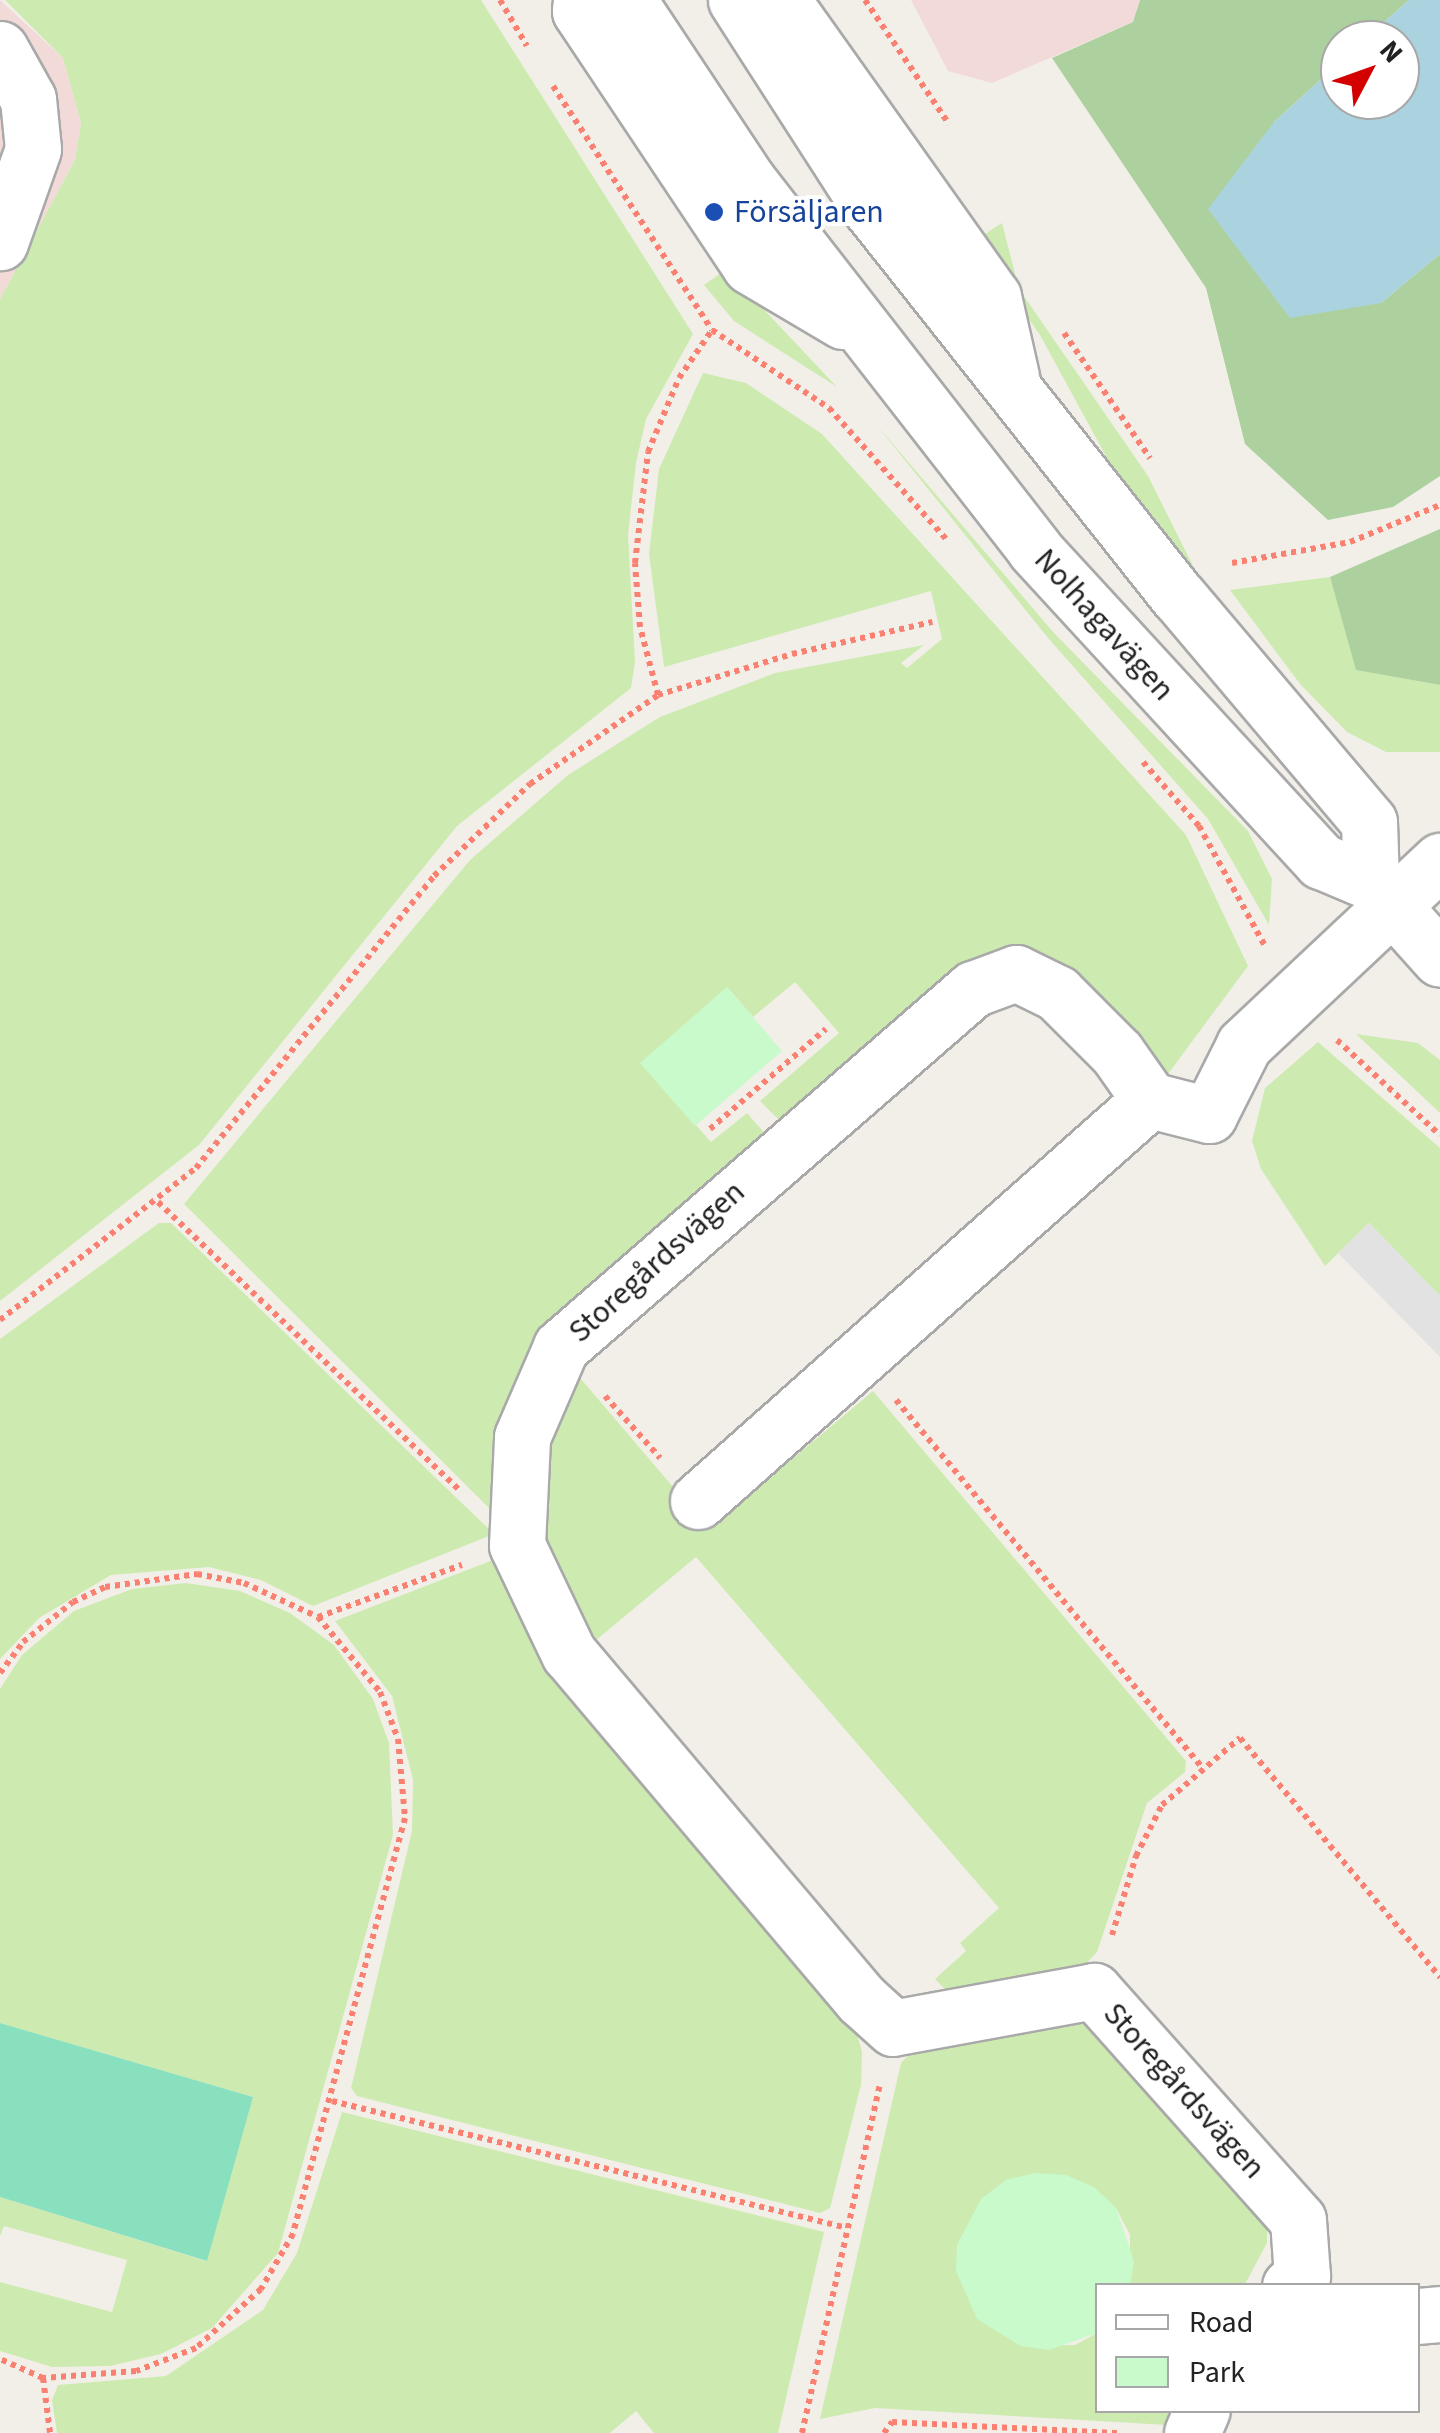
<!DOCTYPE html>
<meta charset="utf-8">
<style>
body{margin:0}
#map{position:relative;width:1440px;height:2433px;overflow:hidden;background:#f2efe9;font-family:"Source Sans 3",sans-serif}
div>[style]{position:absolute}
.commercial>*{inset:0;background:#f2dad9}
.grass>*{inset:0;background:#cdebb0}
.forest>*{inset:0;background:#add19e}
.park>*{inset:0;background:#c8facc}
.pitch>*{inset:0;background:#88e0be}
.parking>*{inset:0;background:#e2e2e2}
.water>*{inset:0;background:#aad3df}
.path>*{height:6px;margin-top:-3px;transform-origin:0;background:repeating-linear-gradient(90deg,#fa8072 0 5px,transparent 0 10px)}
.roads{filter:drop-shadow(2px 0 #a9a9a9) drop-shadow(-2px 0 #a9a9a9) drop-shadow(0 2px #a9a9a9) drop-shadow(0 -2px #a9a9a9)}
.minor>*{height:55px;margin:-27.5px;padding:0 27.5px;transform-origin:27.5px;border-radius:27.5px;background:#fff}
.dots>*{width:28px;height:28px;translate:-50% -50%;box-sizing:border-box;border:5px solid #fff;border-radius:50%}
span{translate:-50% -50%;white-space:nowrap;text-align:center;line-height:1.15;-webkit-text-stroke:8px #fff;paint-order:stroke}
.transit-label{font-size:32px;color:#164399}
.left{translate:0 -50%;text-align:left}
.street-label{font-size:32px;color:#222}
.legend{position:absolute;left:1095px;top:2283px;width:325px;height:130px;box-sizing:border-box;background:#fff;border:2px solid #a7a7a7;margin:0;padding:12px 18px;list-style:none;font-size:30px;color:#222}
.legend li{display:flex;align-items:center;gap:20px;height:50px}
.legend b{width:50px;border:2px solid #a7a7a7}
.north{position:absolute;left:1320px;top:20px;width:100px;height:100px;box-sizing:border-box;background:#fff;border:2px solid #a7a7a7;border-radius:50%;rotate:49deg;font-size:28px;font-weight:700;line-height:40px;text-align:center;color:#222}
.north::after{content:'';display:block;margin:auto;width:35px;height:45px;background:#d40000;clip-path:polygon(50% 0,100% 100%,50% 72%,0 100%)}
</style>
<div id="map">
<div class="commercial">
<div style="clip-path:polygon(0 0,63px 58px,81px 123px,75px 160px,0 299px)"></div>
<div style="clip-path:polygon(911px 0,1140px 0,1133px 22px,992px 83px,948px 71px)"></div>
</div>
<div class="grass">
<div style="clip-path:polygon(5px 0,481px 0,693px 334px,646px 419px,636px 463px,628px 535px,635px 662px,631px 688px,457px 826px,199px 1145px,0 1301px,0 299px,75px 160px,81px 123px,63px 58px)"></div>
<div style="clip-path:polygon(1002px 223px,1019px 289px,1148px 476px,1204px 588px,1108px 460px,1040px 335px,974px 241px)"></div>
<div style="clip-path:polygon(731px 266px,754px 299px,837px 387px,734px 321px,704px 285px)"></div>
<div style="clip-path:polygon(703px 373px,746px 383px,822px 434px,1186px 835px,1248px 966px,1168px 1074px,1152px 1072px,1056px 962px,1012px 945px,964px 968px,781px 1122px,760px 1101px,839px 1033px,795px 982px,753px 1017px,728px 988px,641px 1063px,711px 1142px,747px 1113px,767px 1136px,545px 1328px,503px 1522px,184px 1204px,470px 860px,568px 775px,660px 717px,775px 673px,924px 645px,901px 663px,907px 668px,942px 639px,931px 591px,664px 667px,649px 554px,659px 469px)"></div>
<div style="clip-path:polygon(875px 423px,1054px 633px,1248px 831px,1272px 879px,1269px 925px,1208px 819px,1048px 638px)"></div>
<div style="clip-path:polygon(1330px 577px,1357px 670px,1440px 685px,1440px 752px,1386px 752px,1347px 732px,1300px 684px,1230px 590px)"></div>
<div style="clip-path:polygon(1356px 1034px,1418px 1043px,1440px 1060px,1440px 1113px)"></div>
<div style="clip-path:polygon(1318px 1042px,1440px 1148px,1440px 1296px,1369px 1223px,1325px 1266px,1261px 1169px,1252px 1141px,1265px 1088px)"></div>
<div style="clip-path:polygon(159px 1223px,171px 1223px,494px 1534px,313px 1606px,261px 1580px,209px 1567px,111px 1575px,39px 1618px,0 1659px,0 1339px)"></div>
<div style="clip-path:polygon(569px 1365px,709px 1529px,873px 1391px,1186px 1761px,1185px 1772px,1147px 1803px,1097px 1952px,1083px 1967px,947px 1991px,935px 1979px,966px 1951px,960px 1943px,999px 1908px,696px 1557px,589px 1646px,557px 1593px,543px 1525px,542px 1432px)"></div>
<div style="clip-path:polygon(506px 1555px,854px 2023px,862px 2052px,861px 2085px,830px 2208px,820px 2213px,357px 2096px,351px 2088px,412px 1831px,413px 1780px,392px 1696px,335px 1621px)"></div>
<div style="clip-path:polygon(186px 1583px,240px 1591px,290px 1613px,334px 1645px,373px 1699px,389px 1743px,393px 1835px,278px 2253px,212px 2328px,161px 2354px,110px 2366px,52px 2367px,0 2351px,0 2282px,112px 2312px,127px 2260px,4px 2226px,0 2236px,0 2197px,206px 2261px,253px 2097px,0 2023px,0 1689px,22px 1655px,74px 1611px,132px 1589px)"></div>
<div style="clip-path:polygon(1069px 2017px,1103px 2027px,1267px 2213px,1267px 2243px,1244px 2286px,1130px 2285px,1130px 2235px,1116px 2208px,1021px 2346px,1075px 2345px,1097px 2333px,1098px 2410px,1175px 2411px,1167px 2425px,875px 2408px,820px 2419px,901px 2063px,918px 2045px)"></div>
<div style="clip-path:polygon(342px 2112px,824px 2232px,778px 2433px,654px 2433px,636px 2411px,610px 2433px,57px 2433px,52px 2400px,58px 2385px,166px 2376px,263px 2310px,297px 2253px)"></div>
</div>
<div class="forest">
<div style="clip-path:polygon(1140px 0,1409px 0,1364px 40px,1340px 40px,1340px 62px,1274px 122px,1381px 303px,1440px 254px,1440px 476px,1393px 507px,1328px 520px,1245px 444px,1206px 288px,1052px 58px,1133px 22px)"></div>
<div style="clip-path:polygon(1440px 529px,1440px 685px,1356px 670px,1330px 577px)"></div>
</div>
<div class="park">
<div style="clip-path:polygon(727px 987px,782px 1051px,695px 1126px,640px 1063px)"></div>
<div style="clip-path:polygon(1035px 2173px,1066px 2175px,1094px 2187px,1116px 2208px,1134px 2261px,1130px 2285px,1098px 2286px,1097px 2333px,1049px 2350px,1021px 2346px,977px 2319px,956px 2271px,957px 2245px,981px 2199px,1006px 2180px)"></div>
</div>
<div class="pitch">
<div style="clip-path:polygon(0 2023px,253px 2097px,207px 2261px,0 2197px)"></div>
</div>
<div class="parking">
<div style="clip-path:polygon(1369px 1223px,1440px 1296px,1440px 1357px,1338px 1253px)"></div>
</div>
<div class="water">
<div style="clip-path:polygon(1409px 0,1440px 0,1440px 254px,1381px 303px,1290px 318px,1208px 209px,1274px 122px,1340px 62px,1340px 100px,1400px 100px,1400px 40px,1364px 40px)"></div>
</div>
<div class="path">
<div style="left:500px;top:0;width:53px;rotate:59.6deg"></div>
<div style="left:865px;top:0;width:150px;rotate:55.9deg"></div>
<div style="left:553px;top:86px;width:291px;rotate:56.9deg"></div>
<div style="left:712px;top:330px;width:141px;rotate:33.7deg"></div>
<div style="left:829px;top:408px;width:176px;rotate:48.2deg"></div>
<div style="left:1064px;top:333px;width:152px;rotate:55.5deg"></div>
<div style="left:1232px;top:563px;width:120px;rotate:-10.1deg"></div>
<div style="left:1350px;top:542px;width:97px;rotate:-22.3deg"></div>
<div style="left:658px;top:695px;width:70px;rotate:-104.8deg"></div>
<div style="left:640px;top:627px;width:64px;rotate:-94.5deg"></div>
<div style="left:635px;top:563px;width:112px;rotate:-83.3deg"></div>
<div style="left:648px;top:452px;width:80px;rotate:-67.3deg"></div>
<div style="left:679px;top:378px;width:58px;rotate:-55.5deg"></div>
<div style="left:1143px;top:762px;width:85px;rotate:48.8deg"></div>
<div style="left:1199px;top:826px;width:137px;rotate:61.2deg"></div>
<div style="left:1337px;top:1040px;width:140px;rotate:42.7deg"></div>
<div style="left:710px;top:1129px;width:153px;rotate:-40.8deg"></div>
<div style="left:158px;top:1202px;width:417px;rotate:43.7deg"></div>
<div style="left:0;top:1320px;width:248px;rotate:-37.8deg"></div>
<div style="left:196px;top:1168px;width:377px;rotate:-50.8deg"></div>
<div style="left:434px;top:876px;width:133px;rotate:-43.8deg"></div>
<div style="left:530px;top:784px;width:156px;rotate:-34.8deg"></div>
<div style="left:658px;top:695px;width:140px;rotate:-17deg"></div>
<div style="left:792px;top:654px;width:144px;rotate:-12.9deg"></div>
<div style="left:605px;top:1396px;width:83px;rotate:48.4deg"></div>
<div style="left:896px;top:1400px;width:479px;rotate:50.2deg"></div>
<div style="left:318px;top:1617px;width:153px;rotate:-19.9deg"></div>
<div style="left:0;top:1673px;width:39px;rotate:-53deg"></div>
<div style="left:23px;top:1642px;width:64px;rotate:-38.7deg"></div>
<div style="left:73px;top:1602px;width:35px;rotate:-25deg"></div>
<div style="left:105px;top:1587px;width:93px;rotate:-8deg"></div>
<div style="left:197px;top:1574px;width:48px;rotate:10.8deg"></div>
<div style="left:244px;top:1583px;width:81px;rotate:24.7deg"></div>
<div style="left:318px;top:1617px;width:97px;rotate:50.4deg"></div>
<div style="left:380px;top:1692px;width:50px;rotate:69deg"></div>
<div style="left:398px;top:1739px;width:79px;rotate:84.9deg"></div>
<div style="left:405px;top:1818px;width:431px;rotate:105.1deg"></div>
<div style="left:293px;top:2234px;width:64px;rotate:120.2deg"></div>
<div style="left:261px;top:2289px;width:88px;rotate:137.8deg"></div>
<div style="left:196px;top:2348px;width:64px;rotate:159deg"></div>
<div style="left:136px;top:2371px;width:93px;rotate:175.7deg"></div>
<div style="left:43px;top:2378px;width:47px;rotate:-156.2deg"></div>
<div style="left:1112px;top:1935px;width:83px;rotate:-73.1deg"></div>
<div style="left:1136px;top:1856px;width:57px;rotate:-63deg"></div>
<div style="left:1162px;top:1805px;width:103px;rotate:-40.7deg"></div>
<div style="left:1240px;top:1738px;width:312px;rotate:50.1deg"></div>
<div style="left:332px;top:2101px;width:526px;rotate:13.85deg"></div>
<div style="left:43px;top:2378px;width:55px;rotate:82.7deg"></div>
<div style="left:802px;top:2433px;width:359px;rotate:-77.4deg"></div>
<div style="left:884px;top:2433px;width:14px;rotate:-54deg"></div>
<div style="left:892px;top:2422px;width:229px;rotate:2.8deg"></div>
</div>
<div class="roads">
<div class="minor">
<div style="left:581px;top:0;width:11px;rotate:95deg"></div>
<div style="left:580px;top:11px;width:306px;rotate:56.3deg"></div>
<div style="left:750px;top:266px;width:108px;rotate:30.6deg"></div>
<div style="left:628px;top:0;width:219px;rotate:56.4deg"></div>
<div style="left:749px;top:182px;width:466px;rotate:52.1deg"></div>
<div style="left:1035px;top:550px;width:423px;rotate:47.4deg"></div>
<div style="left:1321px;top:861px;width:54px;rotate:22.8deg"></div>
<div style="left:1371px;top:882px;width:103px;rotate:48.1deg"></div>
<div style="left:736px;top:0;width:247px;rotate:57.2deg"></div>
<div style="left:870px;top:208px;width:495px;rotate:51.6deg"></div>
<div style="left:1178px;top:596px;width:296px;rotate:49.8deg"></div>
<div style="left:1369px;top:822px;width:60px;rotate:88.1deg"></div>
<div style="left:782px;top:0;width:364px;rotate:54.6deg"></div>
<div style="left:993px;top:297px;width:81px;rotate:77.2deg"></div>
<div style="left:0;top:49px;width:57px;rotate:60.8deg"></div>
<div style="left:28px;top:99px;width:50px;rotate:84.3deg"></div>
<div style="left:33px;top:149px;width:99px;rotate:109.5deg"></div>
<div style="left:698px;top:1501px;width:604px;rotate:-41.58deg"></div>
<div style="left:1290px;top:2286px;width:16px;rotate:-40deg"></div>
<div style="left:1302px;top:2276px;width:56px;rotate:-94.1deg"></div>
<div style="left:1298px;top:2220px;width:307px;rotate:-131.7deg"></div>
<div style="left:1094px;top:1991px;width:204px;rotate:169.6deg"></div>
<div style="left:893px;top:2028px;width:43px;rotate:-137.8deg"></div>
<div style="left:861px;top:1999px;width:452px;rotate:-130.2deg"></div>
<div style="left:569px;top:1654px;width:121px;rotate:-115.5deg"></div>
<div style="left:517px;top:1545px;width:108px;rotate:-87.3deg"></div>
<div style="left:522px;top:1437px;width:98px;rotate:-66.6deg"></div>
<div style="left:561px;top:1347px;width:546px;rotate:-40.99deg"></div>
<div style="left:973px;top:989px;width:46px;rotate:-20.4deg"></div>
<div style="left:1016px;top:973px;width:46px;rotate:26deg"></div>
<div style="left:1057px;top:993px;width:85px;rotate:45deg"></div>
<div style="left:1117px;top:1053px;width:57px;rotate:54.9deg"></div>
<div style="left:1150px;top:1100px;width:61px;rotate:14.3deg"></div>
<div style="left:1209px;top:1115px;width:78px;rotate:-63.4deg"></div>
<div style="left:1244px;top:1045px;width:269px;rotate:-43.2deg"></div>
<div style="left:1418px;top:2316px;width:22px;rotate:-5deg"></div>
<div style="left:1192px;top:2433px;width:25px;rotate:-67deg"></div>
</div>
</div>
<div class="dots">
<div style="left:714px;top:212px;background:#1a4fb4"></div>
</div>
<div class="transit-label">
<span class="left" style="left:734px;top:212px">Försäljaren</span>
</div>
<div class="street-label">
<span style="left:1104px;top:625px;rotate:48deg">Nolhagavägen</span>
<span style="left:657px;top:1262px;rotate:-42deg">Storegårdsvägen</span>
<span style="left:1184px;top:2091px;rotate:48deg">Storegårdsvägen</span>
</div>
<ul class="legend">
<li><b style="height:12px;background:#fff"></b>Road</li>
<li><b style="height:28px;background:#c8facc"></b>Park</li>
</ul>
<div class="north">N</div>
</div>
